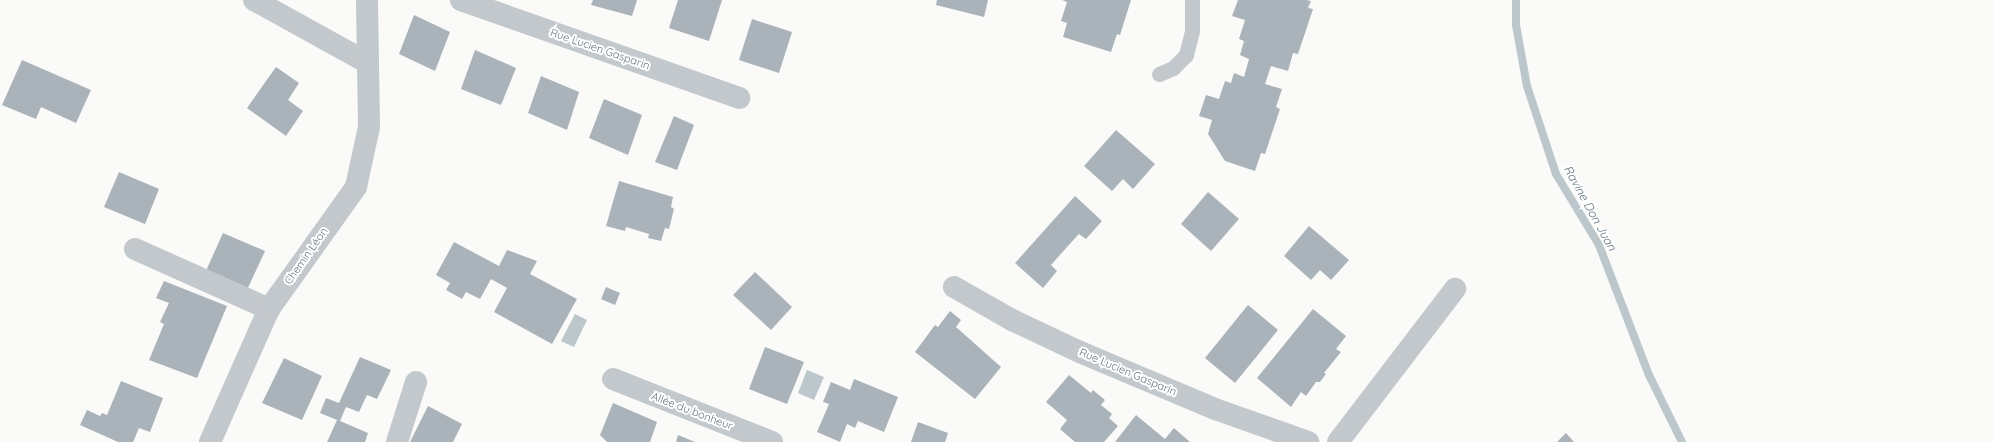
<!DOCTYPE html>
<meta charset="utf-8">
<style>
body{margin:0}
#map{position:relative;width:1993px;height:442px;overflow:hidden;background:#fafaf8;font-family:Quicksand,sans-serif}
div>[style]{position:absolute}
.water>*{inset:0;background:#bbc7cb}
.stream>*{height:8px;margin:-4px;padding:0 4px;transform-origin:4px;border-radius:4px;background:#bbc7cb}
.building>*{inset:0;background:#aab3b9}
.service>*{height:15px;margin:-7.5px;padding:0 7.5px;transform-origin:7.5px;border-radius:7.5px;background:#c3c8cc}
.minor>*{height:22px;margin:-11px;padding:0 11px;transform-origin:11px;border-radius:11px;background:#c3c8cc}
span{translate:-50% -50%;white-space:nowrap;text-align:center;line-height:1.15;-webkit-text-stroke:4px #fff;paint-order:stroke}
.street-label{font-size:11px;color:#657683}
.water-label{font-size:12px;color:#60757c;font-style:italic}
</style>
<div id="map">
<div class="water">
<div style="clip-path:polygon(575px 314px,587px 320px,574px 347px,561px 341px)"></div>
<div style="clip-path:polygon(807px 370px,824px 377px,814px 400px,798px 393px)"></div>
</div>
<div class="stream">
<div style="left:1516px;top:0;width:25px;rotate:90deg"></div>
<div style="left:1516px;top:25px;width:62px;rotate:79.8deg"></div>
<div style="left:1527px;top:86px;width:93px;rotate:71.8deg"></div>
<div style="left:1556px;top:174px;width:83px;rotate:58.8deg"></div>
<div style="left:1599px;top:245px;width:139px;rotate:69deg"></div>
<div style="left:1649px;top:375px;width:75px;rotate:63.8deg"></div>
</div>
<div class="building">
<div style="clip-path:polygon(593px 0,637px 0,632px 16px,591px 5px)"></div>
<div style="clip-path:polygon(678px 0,722px 0,709px 41px,669px 28px)"></div>
<div style="clip-path:polygon(937px 0,988px 0,984px 17px,936px 5px)"></div>
<div style="clip-path:polygon(1062px 0,1131px 0,1120px 35px,1117px 34px,1111px 52px,1063px 37px,1067px 23px,1061px 21px,1067px 2px)"></div>
<div style="clip-path:polygon(1238px 0,1306px 0,1311px 1px,1308px 8px,1313px 9px,1298px 54px,1293px 53px,1288px 71px,1271px 66px,1265px 84px,1282px 89px,1276px 107px,1280px 109px,1265px 154px,1261px 153px,1255px 171px,1225px 161px,1208px 134px,1212px 120px,1199px 116px,1206px 95px,1219px 99px,1225px 81px,1231px 83px,1234px 73px,1244px 77px,1249px 59px,1240px 55px,1244px 41px,1239px 39px,1245px 20px,1232px 16px)"></div>
<div style="clip-path:polygon(414px 15px,450px 32px,435px 71px,399px 54px)"></div>
<div style="clip-path:polygon(752px 19px,792px 32px,779px 73px,739px 60px)"></div>
<div style="clip-path:polygon(475px 50px,516px 68px,501px 105px,461px 89px)"></div>
<div style="clip-path:polygon(22px 60px,91px 90px,76px 123px,41px 107px,36px 119px,2px 105px)"></div>
<div style="clip-path:polygon(276px 67px,299px 83px,288px 100px,303px 111px,286px 136px,247px 108px)"></div>
<div style="clip-path:polygon(541px 76px,579px 92px,567px 130px,528px 113px)"></div>
<div style="clip-path:polygon(604px 99px,642px 115px,628px 155px,589px 138px)"></div>
<div style="clip-path:polygon(674px 116px,694px 125px,677px 170px,655px 162px)"></div>
<div style="clip-path:polygon(1116px 130px,1155px 164px,1133px 189px,1123px 179px,1112px 191px,1084px 166px)"></div>
<div style="clip-path:polygon(119px 172px,159px 189px,145px 224px,104px 207px)"></div>
<div style="clip-path:polygon(619px 181px,673px 197px,671px 207px,674px 209px,669px 229px,665px 228px,661px 241px,648px 238px,649px 234px,626px 227px,625px 231px,606px 226px)"></div>
<div style="clip-path:polygon(1208px 192px,1239px 219px,1211px 251px,1181px 224px)"></div>
<div style="clip-path:polygon(1075px 196px,1102px 221px,1086px 239px,1079px 234px,1067px 247px,1051px 265px,1057px 271px,1043px 288px,1015px 263px)"></div>
<div style="clip-path:polygon(1309px 226px,1349px 260px,1331px 280px,1320px 270px,1311px 280px,1284px 256px)"></div>
<div style="clip-path:polygon(223px 233px,265px 251px,246px 292px,205px 273px)"></div>
<div style="clip-path:polygon(454px 242px,499px 266px,507px 250px,537px 261px,530px 274px,577px 299px,552px 344px,494px 312px,507px 288px,491px 279px,480px 299px,466px 292px,462px 299px,446px 290px,450px 283px,436px 275px)"></div>
<div style="clip-path:polygon(755px 272px,792px 307px,771px 330px,733px 295px)"></div>
<div style="clip-path:polygon(164px 281px,227px 306px,197px 378px,149px 360px,164px 324px,160px 322px,169px 303px,156px 298px)"></div>
<div style="clip-path:polygon(606px 287px,620px 293px,615px 305px,601px 299px)"></div>
<div style="clip-path:polygon(1248px 305px,1278px 330px,1235px 383px,1205px 358px)"></div>
<div style="clip-path:polygon(1313px 309px,1346px 336px,1336px 349px,1341px 352px,1324px 373px,1326px 374px,1320px 382px,1316px 382px,1306px 396px,1301px 392px,1291px 407px,1257px 378px)"></div>
<div style="clip-path:polygon(950px 311px,961px 320px,956px 327px,1001px 367px,975px 399px,915px 352px,935px 325px,938px 327px)"></div>
<div style="clip-path:polygon(765px 347px,804px 362px,787px 404px,749px 389px)"></div>
<div style="clip-path:polygon(360px 357px,391px 370px,377px 399px,367px 395px,359px 412px,346px 407px,340px 421px,368px 433px,365px 442px,327px 442px,337px 420px,320px 413px,326px 398px,339px 403px)"></div>
<div style="clip-path:polygon(284px 358px,322px 376px,302px 420px,262px 403px)"></div>
<div style="clip-path:polygon(1069px 375px,1091px 393px,1093px 390px,1105px 400px,1101px 405px,1112px 414px,1109px 418px,1118px 426px,1104px 442px,1075px 442px,1060px 429px,1067px 420px,1046px 402px)"></div>
<div style="clip-path:polygon(854px 379px,898px 397px,884px 432px,858px 421px,855px 428px,847px 424px,840px 442px,817px 432px,829px 404px,823px 402px,831px 382px,850px 390px)"></div>
<div style="clip-path:polygon(121px 381px,163px 398px,150px 432px,139px 428px,133px 442px,118px 442px,80px 425px,87px 410px,100px 416px,102px 413px,107px 415px)"></div>
<div style="clip-path:polygon(613px 403px,657px 422px,650px 442px,607px 442px,600px 435px)"></div>
<div style="clip-path:polygon(428px 406px,462px 424px,453px 442px,410px 442px)"></div>
<div style="clip-path:polygon(1136px 415px,1165px 439px,1174px 428px,1190px 442px,1115px 442px)"></div>
<div style="clip-path:polygon(918px 422px,948px 433px,945px 442px,911px 442px)"></div>
<div style="clip-path:polygon(1566px 433px,1574px 442px,1557px 442px)"></div>
<div style="clip-path:polygon(678px 435px,695px 442px,676px 442px)"></div>
</div>
<div class="service">
<div style="left:1159px;top:74px;width:15px;rotate:-23deg"></div>
<div style="left:1173px;top:68px;width:18px;rotate:-45deg"></div>
<div style="left:1186px;top:55px;width:25px;rotate:-76deg"></div>
<div style="left:1192px;top:31px;width:31px;rotate:-90deg"></div>
</div>
<div class="minor">
<div style="left:254px;top:0;width:130px;rotate:28.9deg"></div>
<div style="left:461px;top:0;width:295px;rotate:19.4deg"></div>
<div style="left:135px;top:249px;width:147px;rotate:24.1deg"></div>
<div style="left:954px;top:287px;width:67px;rotate:29.6deg"></div>
<div style="left:1012px;top:320px;width:75px;rotate:25.2deg"></div>
<div style="left:1080px;top:352px;width:147px;rotate:22.9deg"></div>
<div style="left:1215px;top:409px;width:99px;rotate:19.5deg"></div>
<div style="left:613px;top:379px;width:171px;rotate:21.6deg"></div>
<div style="left:210px;top:442px;width:145px;rotate:-66.1deg"></div>
<div style="left:269px;top:309px;width:150px;rotate:-54.5deg"></div>
<div style="left:356px;top:187px;width:61px;rotate:-77.8deg"></div>
<div style="left:369px;top:127px;width:127px;rotate:-90.9deg"></div>
<div style="left:397px;top:442px;width:63px;rotate:-72.4deg"></div>
<div style="left:1338px;top:442px;width:193px;rotate:-52.6deg"></div>
</div>
<div class="street-label">
<span style="left:600px;top:49px;rotate:19deg">Rue Lucien Gasparin</span>
<span style="left:306px;top:256px;rotate:-55deg">Chemin Léon</span>
<span style="left:1128px;top:372px;rotate:23deg">Rue Lucien Gasparin</span>
<span style="left:692px;top:411px;rotate:21deg">Allée du bonheur</span>
</div>
<div class="water-label">
<span style="left:1590px;top:208px;rotate:61deg">Ravine Don Juan</span>
</div>
</div>
